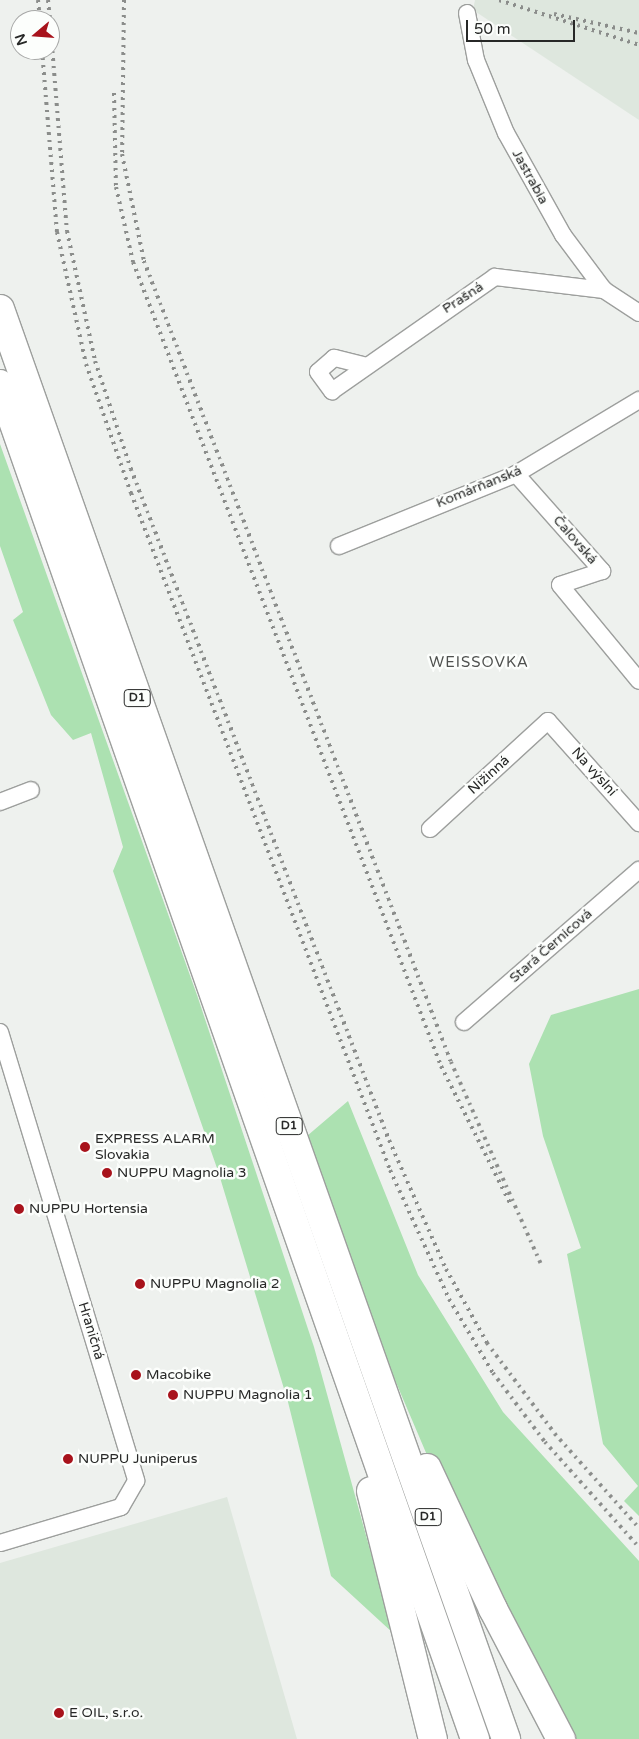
<!DOCTYPE html>
<meta charset="utf-8">
<style>
body{margin:0}
#map{position:relative;width:639px;height:1739px;overflow:hidden;background:#eef1ee;font-family:"Varela Round",sans-serif}
div>[style]{position:absolute}
.built>*{inset:0;background:#dee7de}
.green>*{inset:0;background:#ace1b1}
.roads{filter:drop-shadow(1px 0 #9d9f9d) drop-shadow(-1px 0 #9d9f9d) drop-shadow(0 1px #9d9f9d) drop-shadow(0 -1px #9d9f9d)}
.street>*{height:16px;margin:-8px;padding:0 8px;transform-origin:8px;border-radius:8px;background:#fff}
.highway>*{height:28px;margin:-14px;padding:0 14px;transform-origin:14px;border-radius:14px;background:#fff}
.rail>*{height:4px;margin-top:-2px;transform-origin:0;background:repeating-linear-gradient(90deg,#8b8d8b 0 2.5px,transparent 0 7.5px)}
.dots>*{width:14px;height:14px;translate:-50% -50%;box-sizing:border-box;border:2px solid #fcfefc;border-radius:50%}
span{translate:-50% -50%;white-space:nowrap;text-align:center;line-height:1.15;-webkit-text-stroke:5px #fcfefc;paint-order:stroke}
.shield-label span{padding:1px 4px;background:#fcfefc;border:1px solid;border-radius:4px;-webkit-text-stroke-width:0}
.shield-label{font-size:12px;color:#272827;font-weight:700}
.street-label{font-size:14px;color:#272827}
.poi-label{font-size:14px;color:#272827}
.left{translate:0 -50%;text-align:left}
.neighbourhood-label{font-size:15px;color:#4f514f;letter-spacing:1px}
.north{position:absolute;left:10px;top:10px;width:50px;height:50px;box-sizing:border-box;background:#fcfefc;border:1px solid #a7a8a7;border-radius:50%;rotate:252deg;font-size:14px;font-weight:700;line-height:20px;text-align:center;color:#272827}
.north::after{content:'';display:block;margin:auto;width:18px;height:22px;background:#a8131c;clip-path:polygon(50% 0,100% 100%,50% 72%,0 100%)}
.scale{position:absolute;left:466px;top:20px;width:109px;height:22px;box-sizing:border-box;border:2px solid #272827;border-top:0;padding-left:6px;font-size:15px;line-height:18px;white-space:nowrap;color:#272827;-webkit-text-stroke:4px #fcfefc;paint-order:stroke}
</style>
<div id="map">
<div class="built">
<div style="clip-path:polygon(475px 0,639px 0,639px 120px,473px 10px)"></div>
<div style="clip-path:polygon(227px 1497px,297px 1739px,0 1739px,0 1563px)"></div>
</div>
<div class="green">
<div style="clip-path:polygon(0 444px,197px 995px,314px 1347px,393px 1633px,331px 1576px,288px 1402px,218px 1171px,113px 871px,123px 847px,91px 733px,73px 740px,51px 715px,13px 620px,23px 612px,0 546px)"></div>
<div style="clip-path:polygon(639px 989px,639px 1516px,624px 1501px,638px 1486px,603px 1444px,567px 1254px,581px 1248px,543px 1136px,529px 1064px,551px 1015px)"></div>
<div style="clip-path:polygon(348px 1101px,418px 1275px,503px 1412px,639px 1561px,639px 1739px,573px 1739px,456px 1523px,386px 1359px,307px 1136px)"></div>
</div>
<div class="roads">
<div class="street">
<div style="left:467px;top:13px;width:48px;rotate:79.2deg"></div>
<div style="left:476px;top:60px;width:79px;rotate:67.7deg"></div>
<div style="left:506px;top:133px;width:117px;rotate:60.8deg"></div>
<div style="left:563px;top:235px;width:69px;rotate:53.3deg"></div>
<div style="left:604px;top:290px;width:42px;rotate:33.3deg"></div>
<div style="left:367px;top:366px;width:34px;rotate:-166deg"></div>
<div style="left:334px;top:358px;width:21px;rotate:139deg"></div>
<div style="left:318px;top:372px;width:24px;rotate:54deg"></div>
<div style="left:332px;top:391px;width:199px;rotate:-35deg"></div>
<div style="left:495px;top:277px;width:110px;rotate:6.8deg"></div>
<div style="left:516px;top:474px;width:130px;rotate:48.4deg"></div>
<div style="left:602px;top:571px;width:44px;rotate:161.6deg"></div>
<div style="left:560px;top:585px;width:124px;rotate:50.5deg"></div>
<div style="left:339px;top:546px;width:191px;rotate:-22.1deg"></div>
<div style="left:516px;top:474px;width:144px;rotate:-31deg"></div>
<div style="left:0;top:802px;width:33px;rotate:-21deg"></div>
<div style="left:430px;top:829px;width:160px;rotate:-42.5deg"></div>
<div style="left:548px;top:721px;width:137px;rotate:48.3deg"></div>
<div style="left:464px;top:1022px;width:232px;rotate:-41deg"></div>
<div style="left:0;top:1032px;width:469px;rotate:73.1deg"></div>
<div style="left:136px;top:1481px;width:30px;rotate:120deg"></div>
<div style="left:121px;top:1507px;width:126px;rotate:163.4deg"></div>
</div>
<div class="highway">
<div style="left:0;top:309px;width:1517px;rotate:70.51deg"></div>
<div style="left:0;top:384px;width:1436px;rotate:70.68deg"></div>
<div style="left:427px;top:1468px;width:156px;rotate:64.9deg"></div>
<div style="left:493px;top:1609px;width:147px;rotate:62.4deg"></div>
<div style="left:371px;top:1491px;width:256px;rotate:76deg"></div>
</div>
</div>
<div class="rail">
<div style="left:38px;top:0;width:20px;rotate:84deg"></div>
<div style="left:48px;top:0;width:20px;rotate:84deg"></div>
<div style="left:124px;top:0;width:154px;rotate:90.7deg"></div>
<div style="left:122px;top:154px;width:109px;rotate:78.4deg"></div>
<div style="left:144px;top:261px;width:858px;rotate:69.03deg"></div>
<div style="left:451px;top:1062px;width:223px;rotate:66deg"></div>
<div style="left:499px;top:0;width:147px;rotate:17.8deg"></div>
<div style="left:554px;top:14px;width:87px;rotate:12.6deg"></div>
<div style="left:50px;top:21px;width:211px;rotate:85.4deg"></div>
<div style="left:67px;top:231px;width:133px;rotate:77.8deg"></div>
<div style="left:95px;top:361px;width:114px;rotate:71.6deg"></div>
<div style="left:131px;top:469px;width:719px;rotate:68.97deg"></div>
<div style="left:389px;top:1140px;width:141px;rotate:66.2deg"></div>
<div style="left:446px;top:1269px;width:85px;rotate:61deg"></div>
<div style="left:487px;top:1343px;width:114px;rotate:53.2deg"></div>
<div style="left:555px;top:1434px;width:126px;rotate:48.2deg"></div>
<div style="left:42px;top:50px;width:183px;rotate:85.3deg"></div>
<div style="left:57px;top:232px;width:135px;rotate:77.6deg"></div>
<div style="left:86px;top:364px;width:137px;rotate:70.8deg"></div>
<div style="left:131px;top:493px;width:725px;rotate:69.06deg"></div>
<div style="left:390px;top:1170px;width:142px;rotate:65.4deg"></div>
<div style="left:449px;top:1299px;width:86px;rotate:59.3deg"></div>
<div style="left:493px;top:1373px;width:86px;rotate:53deg"></div>
<div style="left:545px;top:1442px;width:141px;rotate:48.2deg"></div>
<div style="left:114px;top:93px;width:94px;rotate:88.8deg"></div>
<div style="left:116px;top:187px;width:77px;rotate:77.2deg"></div>
<div style="left:133px;top:262px;width:861px;rotate:69.04deg"></div>
<div style="left:441px;top:1066px;width:156px;rotate:63.3deg"></div>
</div>
<div class="dots">
<div style="left:85px;top:1147px;background:#a8131c"></div>
<div style="left:107px;top:1173px;background:#a8131c"></div>
<div style="left:19px;top:1209px;background:#a8131c"></div>
<div style="left:140px;top:1284px;background:#a8131c"></div>
<div style="left:136px;top:1375px;background:#a8131c"></div>
<div style="left:173px;top:1395px;background:#a8131c"></div>
<div style="left:68px;top:1459px;background:#a8131c"></div>
<div style="left:59px;top:1713px;background:#a8131c"></div>
</div>
<div class="shield-label">
<span style="left:137px;top:698px">D1</span>
<span style="left:289px;top:1126px">D1</span>
<span style="left:428px;top:1517px">D1</span>
</div>
<div class="street-label">
<span style="left:530px;top:177px;rotate:61deg">Jastrabia</span>
<span style="left:463px;top:298px;rotate:-33deg">Prašná</span>
<span style="left:479px;top:487px;rotate:-22deg">Komárňanská</span>
<span style="left:575px;top:540px;rotate:49deg">Čalovská</span>
<span style="left:594px;top:772px;rotate:48deg">Na výslní</span>
<span style="left:489px;top:775px;rotate:-42deg">Nížinná</span>
<span style="left:551px;top:946px;rotate:-41deg">Stará Černicová</span>
<span style="left:91px;top:1331px;rotate:73deg">Hraničná</span>
</div>
<div class="poi-label">
<span class="left" style="left:95px;top:1147px">EXPRESS ALARM<br>Slovakia</span>
<span class="left" style="left:117px;top:1173px">NUPPU Magnolia 3</span>
<span class="left" style="left:29px;top:1209px">NUPPU Hortensia</span>
<span class="left" style="left:150px;top:1284px">NUPPU Magnolia 2</span>
<span class="left" style="left:146px;top:1375px">Macobike</span>
<span class="left" style="left:183px;top:1395px">NUPPU Magnolia 1</span>
<span class="left" style="left:78px;top:1459px">NUPPU Juniperus</span>
<span class="left" style="left:69px;top:1713px">E OIL, s.r.o.</span>
</div>
<div class="neighbourhood-label">
<span style="left:479px;top:663px">WEISSOVKA</span>
</div>
<div class="north">N</div>
<div class="scale">50 m</div>
</div>
